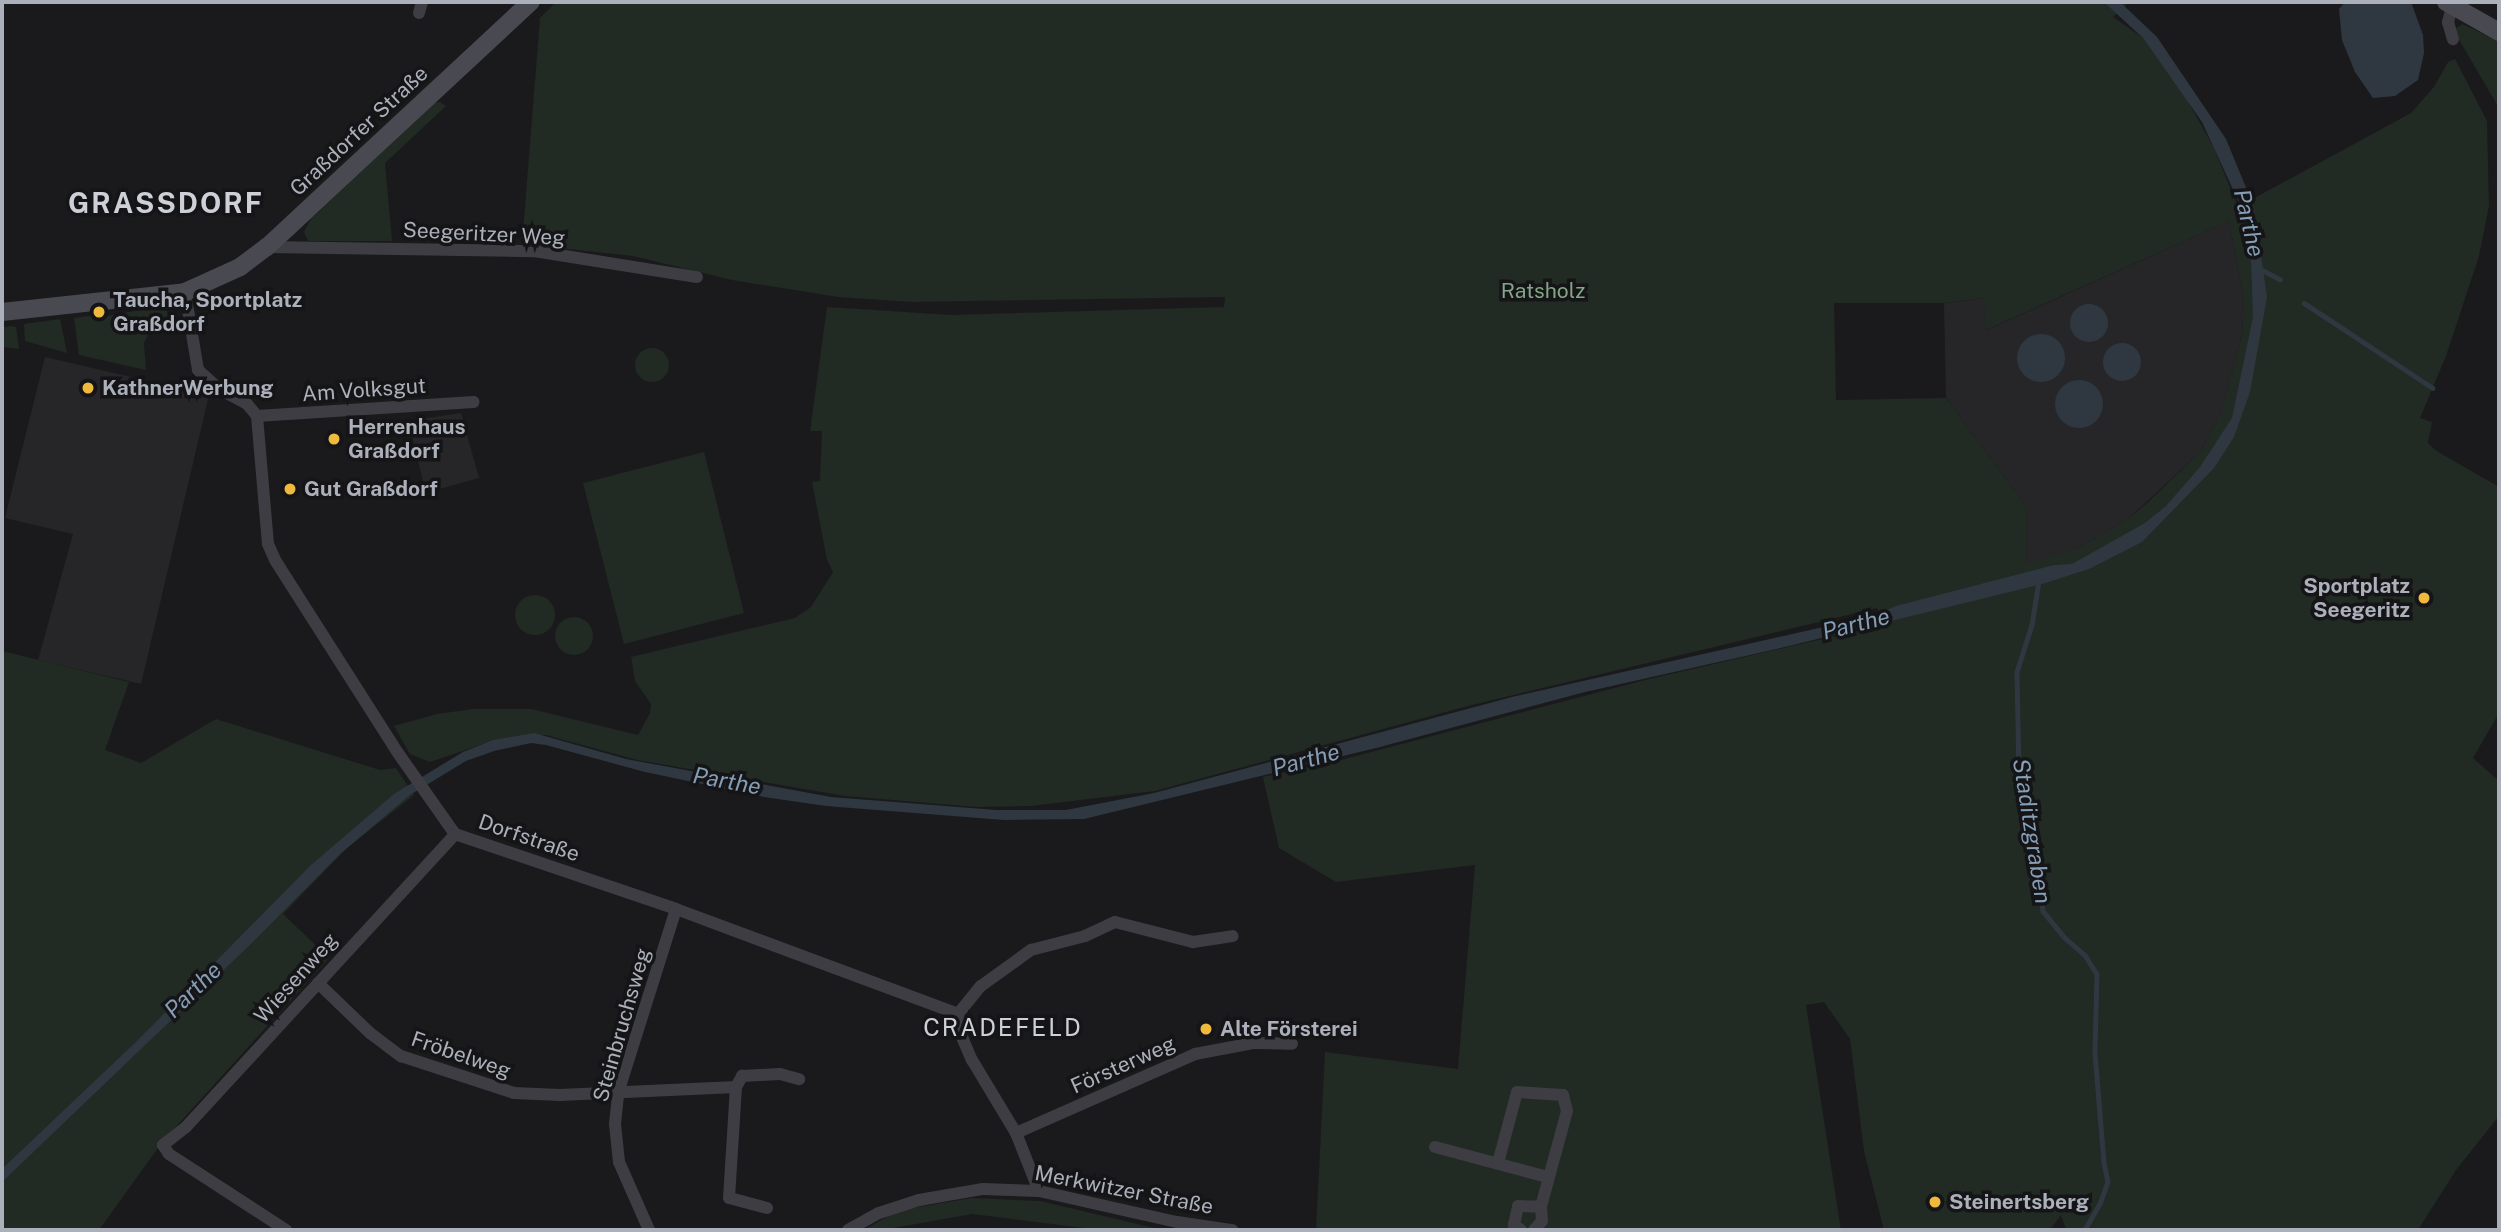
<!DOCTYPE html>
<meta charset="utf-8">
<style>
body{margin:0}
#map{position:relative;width:2501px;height:1232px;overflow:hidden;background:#1a1a1c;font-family:"Public Sans",sans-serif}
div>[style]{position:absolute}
.built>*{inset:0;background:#262629}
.green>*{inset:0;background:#212a23}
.round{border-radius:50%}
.water>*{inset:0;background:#2f3840}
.stream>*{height:4.5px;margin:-2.25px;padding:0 2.25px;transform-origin:2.25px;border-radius:2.25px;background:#2f3840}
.street>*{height:12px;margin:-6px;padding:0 6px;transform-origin:6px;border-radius:6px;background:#3d3d43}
.secondary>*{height:18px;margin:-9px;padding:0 9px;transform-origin:9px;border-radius:9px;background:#494a51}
.dots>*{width:19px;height:19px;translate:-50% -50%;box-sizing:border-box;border:4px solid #151517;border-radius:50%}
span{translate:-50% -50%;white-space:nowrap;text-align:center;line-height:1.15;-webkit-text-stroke:7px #151517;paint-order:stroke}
.street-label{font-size:21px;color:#acb0bb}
.park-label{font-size:21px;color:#84a587}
.poi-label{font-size:21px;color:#acb0bb;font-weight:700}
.left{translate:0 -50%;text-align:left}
.right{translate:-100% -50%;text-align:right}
.water-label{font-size:23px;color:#859db5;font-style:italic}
.quarter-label{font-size:24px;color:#cdd0d7;letter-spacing:2px}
.district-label{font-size:28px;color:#cdd0d7;font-weight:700;letter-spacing:2px}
.frame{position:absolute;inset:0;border:4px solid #acb0bb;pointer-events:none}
</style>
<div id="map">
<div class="built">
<div style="clip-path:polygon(2229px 221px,2244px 300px,2242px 335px,2221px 413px,2201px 451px,2128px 519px,2080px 547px,2026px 565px,2027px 507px,1946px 398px,1944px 303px,1985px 298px,1987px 330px)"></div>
<div style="clip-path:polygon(45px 357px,209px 395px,141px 684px,38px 660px,73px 534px,5px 518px)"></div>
<div style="clip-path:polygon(461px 413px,479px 478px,426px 493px,408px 421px)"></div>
</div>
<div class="green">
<div style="clip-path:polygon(evenodd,556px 2px,2129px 2px,2113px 17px,2143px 38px,2187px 100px,2213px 146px,2238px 207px,2411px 113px,2434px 87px,2448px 62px,2455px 59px,2487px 121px,2489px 206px,2479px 256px,2446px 356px,2420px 418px,2432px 422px,2428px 443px,2435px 450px,2499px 487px,2499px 713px,2473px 758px,2499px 781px,2499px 1116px,2456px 1170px,2418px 1230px,2066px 1230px,2061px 1215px,2050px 1230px,1884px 1230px,1864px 1151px,1850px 1039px,1824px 1002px,1806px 1005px,1841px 1230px,1316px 1230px,1325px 1052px,1458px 1069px,1475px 865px,1336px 882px,1279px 848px,1263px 777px,1341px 760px,1645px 680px,1887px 624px,1877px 608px,1468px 706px,1155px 791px,1031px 806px,976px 807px,845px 796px,637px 760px,546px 735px,492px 741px,430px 762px,410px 754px,394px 726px,437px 714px,473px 709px,531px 709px,638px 735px,650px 713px,651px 704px,635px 681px,631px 657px,795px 618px,811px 607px,833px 572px,827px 560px,812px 482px,820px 481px,822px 431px,810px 431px,827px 307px,952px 315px,1224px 307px,1225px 297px,912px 302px,838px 297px,732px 280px,633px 256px,522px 244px,540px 18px,556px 2px,2229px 221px,2244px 300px,2242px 335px,2221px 413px,2201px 451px,2147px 503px,2128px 519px,2080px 547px,2026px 564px,2027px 507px,1946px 398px,1836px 400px,1834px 303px,1944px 303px,1984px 298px,1986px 330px,2229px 221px)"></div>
<div style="clip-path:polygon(2462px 24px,2499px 41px,2499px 108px,2458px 38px,2455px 29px)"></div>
<div style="clip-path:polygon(440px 102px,446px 106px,385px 163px,392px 241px,308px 241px,304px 232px,311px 219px,435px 103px)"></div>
<div style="clip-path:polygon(157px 307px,164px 308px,175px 317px,177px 328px,152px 327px,144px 343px,146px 370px,79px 355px,74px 318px,95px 315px,96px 318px)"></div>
<div style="clip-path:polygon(60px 319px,67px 353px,25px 341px,24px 324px)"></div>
<div style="clip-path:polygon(12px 326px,16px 327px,19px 349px,2px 347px,2px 327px)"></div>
<div class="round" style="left:635px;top:348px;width:34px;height:34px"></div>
<div style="clip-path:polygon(704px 452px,744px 613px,624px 644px,583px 483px)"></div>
<div class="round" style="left:515px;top:595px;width:40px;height:40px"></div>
<div class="round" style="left:555px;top:617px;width:38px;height:38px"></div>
<div style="clip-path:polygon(2px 651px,129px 682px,105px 750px,141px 763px,216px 719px,380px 770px,396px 768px,414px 795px,347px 848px,283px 914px,329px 958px,163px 1141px,99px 1230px,2px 1230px)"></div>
<div style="clip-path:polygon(972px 1198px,1040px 1201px,1163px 1230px,1100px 1230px,972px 1214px,882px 1230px,863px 1230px,900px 1210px)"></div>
</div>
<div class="water">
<div style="clip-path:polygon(2104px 2px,2120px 2px,2157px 37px,2226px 139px,2254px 207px,2267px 297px,2250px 392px,2234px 437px,2214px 468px,2142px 542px,2089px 569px,2042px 584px,1785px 647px,1585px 692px,1380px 747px,1084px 819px,1004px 820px,826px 806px,764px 797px,645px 772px,546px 745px,531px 743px,494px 751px,466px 761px,410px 795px,340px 854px,255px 940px,2px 1182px,2px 1169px,138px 1040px,311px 865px,394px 794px,463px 752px,493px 740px,534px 733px,626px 759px,831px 797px,996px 810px,1066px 810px,1154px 793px,1512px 697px,1872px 616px,1896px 606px,2054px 565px,2072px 564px,2145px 523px,2166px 506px,2200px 467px,2232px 418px,2253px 317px,2251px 259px,2242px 209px,2202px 122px,2143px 38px)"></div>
<div style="clip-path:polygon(2345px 2px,2411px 2px,2423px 35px,2424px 53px,2418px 80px,2395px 96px,2373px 98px,2355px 72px,2342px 40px,2339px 9px)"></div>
<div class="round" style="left:2070px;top:304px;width:38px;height:38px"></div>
<div class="round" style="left:2017px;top:334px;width:48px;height:48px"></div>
<div class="round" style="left:2103px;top:343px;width:38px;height:38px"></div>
<div class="round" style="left:2055px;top:380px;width:48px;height:48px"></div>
</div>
<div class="stream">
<div style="left:2262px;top:270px;width:20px;rotate:27deg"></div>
<div style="left:2304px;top:303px;width:154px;rotate:33.4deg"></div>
<div style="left:2039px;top:581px;width:45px;rotate:99deg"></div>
<div style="left:2032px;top:625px;width:49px;rotate:107.7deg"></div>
<div style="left:2017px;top:672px;width:102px;rotate:88.9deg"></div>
<div style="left:2019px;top:774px;width:60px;rotate:75.5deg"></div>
<div style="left:2034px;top:832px;width:80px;rotate:83.5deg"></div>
<div style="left:2043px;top:911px;width:33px;rotate:51deg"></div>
<div style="left:2064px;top:937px;width:28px;rotate:41deg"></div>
<div style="left:2085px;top:955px;width:22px;rotate:58deg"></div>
<div style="left:2097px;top:974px;width:79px;rotate:91.5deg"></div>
<div style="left:2095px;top:1053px;width:110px;rotate:85.3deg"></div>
<div style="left:2104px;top:1163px;width:19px;rotate:78deg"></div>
<div style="left:2108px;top:1182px;width:23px;rotate:110deg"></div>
<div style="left:2100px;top:1204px;width:30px;rotate:120deg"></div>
</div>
<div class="street">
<div style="left:2452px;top:7px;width:16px;rotate:105deg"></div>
<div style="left:2448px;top:22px;width:18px;rotate:74deg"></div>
<div style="left:419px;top:13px;width:11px;rotate:-75deg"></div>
<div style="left:267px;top:247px;width:267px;rotate:0.9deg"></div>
<div style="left:534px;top:251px;width:165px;rotate:9.1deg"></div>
<div style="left:185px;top:292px;width:79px;rotate:80.5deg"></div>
<div style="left:198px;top:370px;width:28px;rotate:42deg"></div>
<div style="left:219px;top:389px;width:32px;rotate:28deg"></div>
<div style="left:247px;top:404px;width:16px;rotate:50deg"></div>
<div style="left:257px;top:416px;width:128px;rotate:85.1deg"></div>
<div style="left:268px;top:544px;width:17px;rotate:66deg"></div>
<div style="left:275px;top:560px;width:229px;rotate:57.5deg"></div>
<div style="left:398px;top:753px;width:99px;rotate:54.9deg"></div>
<div style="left:455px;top:834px;width:233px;rotate:18.7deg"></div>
<div style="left:676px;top:909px;width:301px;rotate:20.4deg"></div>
<div style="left:257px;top:416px;width:217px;rotate:-3.7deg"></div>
<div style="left:318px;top:983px;width:72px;rotate:43.9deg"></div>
<div style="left:370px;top:1033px;width:39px;rotate:37deg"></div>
<div style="left:401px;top:1056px;width:119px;rotate:18.1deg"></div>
<div style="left:514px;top:1093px;width:46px;rotate:2.5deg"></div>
<div style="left:560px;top:1095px;width:176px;rotate:-2.6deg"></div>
<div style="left:958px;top:1014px;width:36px;rotate:-51deg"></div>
<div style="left:981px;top:986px;width:62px;rotate:-35.8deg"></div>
<div style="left:1031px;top:950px;width:56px;rotate:-14.5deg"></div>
<div style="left:1085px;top:936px;width:33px;rotate:-25deg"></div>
<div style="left:1115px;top:922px;width:81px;rotate:14.4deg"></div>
<div style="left:1193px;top:942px;width:40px;rotate:-8.5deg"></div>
<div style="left:958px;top:1014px;width:23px;rotate:80deg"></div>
<div style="left:962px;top:1037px;width:25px;rotate:67deg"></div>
<div style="left:972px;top:1060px;width:85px;rotate:58.9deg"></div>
<div style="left:1016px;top:1133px;width:62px;rotate:68.4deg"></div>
<div style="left:1016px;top:1133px;width:196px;rotate:-23.8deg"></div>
<div style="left:1195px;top:1054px;width:59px;rotate:-10.7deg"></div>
<div style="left:1253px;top:1043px;width:39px;rotate:1deg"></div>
<div style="left:1435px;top:1147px;width:117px;rotate:14.9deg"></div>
<div style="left:1498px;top:1163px;width:73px;rotate:-75deg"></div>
<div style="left:1517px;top:1092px;width:46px;rotate:3.7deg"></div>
<div style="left:1563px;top:1095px;width:16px;rotate:76deg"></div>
<div style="left:1567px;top:1111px;width:99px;rotate:105.2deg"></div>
<div style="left:1541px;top:1207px;width:14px;rotate:86deg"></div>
<div style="left:1542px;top:1221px;width:12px;rotate:132deg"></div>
<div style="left:767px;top:1208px;width:39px;rotate:-165deg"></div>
<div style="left:729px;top:1198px;width:111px;rotate:-86.4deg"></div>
<div style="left:736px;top:1087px;width:13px;rotate:-61deg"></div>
<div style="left:742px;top:1076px;width:38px;rotate:-3deg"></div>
<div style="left:780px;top:1074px;width:20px;rotate:15deg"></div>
<div style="left:286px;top:1230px;width:140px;rotate:-147deg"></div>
<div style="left:169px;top:1154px;width:11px;rotate:-124deg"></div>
<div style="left:163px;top:1145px;width:29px;rotate:-38deg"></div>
<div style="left:186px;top:1127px;width:398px;rotate:-47.4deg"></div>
<div style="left:649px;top:1230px;width:74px;rotate:-113.8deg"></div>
<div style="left:619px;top:1162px;width:38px;rotate:-96deg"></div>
<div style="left:615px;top:1124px;width:31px;rotate:-84deg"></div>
<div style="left:618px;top:1093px;width:193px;rotate:-72.5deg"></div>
<div style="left:848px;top:1230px;width:35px;rotate:-29deg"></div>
<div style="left:879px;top:1213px;width:42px;rotate:-18deg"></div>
<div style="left:919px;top:1200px;width:65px;rotate:-9.8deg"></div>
<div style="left:983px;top:1189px;width:56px;rotate:2deg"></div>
<div style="left:1039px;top:1191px;width:141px;rotate:12.7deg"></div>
<div style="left:1177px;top:1222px;width:56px;rotate:8.3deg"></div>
<div style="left:1521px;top:1230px;width:9px;rotate:-144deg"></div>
<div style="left:1514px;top:1225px;width:19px;rotate:-78deg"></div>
<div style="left:1518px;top:1206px;width:23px;rotate:2deg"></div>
</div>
<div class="secondary">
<div style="left:2446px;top:2px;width:61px;rotate:29.5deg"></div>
<div style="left:2px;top:312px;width:184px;rotate:-6.2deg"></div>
<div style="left:185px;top:292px;width:60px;rotate:-24.4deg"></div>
<div style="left:240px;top:267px;width:34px;rotate:-37deg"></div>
<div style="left:267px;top:247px;width:360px;rotate:-42.9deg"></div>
</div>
<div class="dots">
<div style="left:99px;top:312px;background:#efb93e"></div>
<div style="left:88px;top:388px;background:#efb93e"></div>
<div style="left:334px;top:439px;background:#efb93e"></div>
<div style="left:290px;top:489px;background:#efb93e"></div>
<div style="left:2424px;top:598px;background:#efb93e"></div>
<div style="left:1206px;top:1029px;background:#efb93e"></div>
<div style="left:1935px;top:1202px;background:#efb93e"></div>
</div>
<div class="street-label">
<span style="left:359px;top:131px;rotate:-43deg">Graßdorfer Straße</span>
<span style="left:484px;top:234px;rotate:3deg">Seegeritzer Weg</span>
<span style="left:364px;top:390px;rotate:-4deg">Am Volksgut</span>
<span style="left:529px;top:838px;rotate:19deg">Dorfstraße</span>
<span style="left:296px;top:978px;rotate:-48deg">Wiesenweg</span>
<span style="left:622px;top:1025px;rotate:-74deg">Steinbruchsweg</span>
<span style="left:461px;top:1055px;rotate:19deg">Fröbelweg</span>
<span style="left:1123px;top:1065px;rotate:-24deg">Försterweg</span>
<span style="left:1124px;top:1190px;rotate:11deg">Merkwitzer Straße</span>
</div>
<div class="park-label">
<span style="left:1543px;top:291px">Ratsholz</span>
</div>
<div class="poi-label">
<span class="left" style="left:113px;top:312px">Taucha, Sportplatz<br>Graßdorf</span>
<span class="left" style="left:102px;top:388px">KathnerWerbung</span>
<span class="left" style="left:348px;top:439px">Herrenhaus<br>Graßdorf</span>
<span class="left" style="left:304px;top:489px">Gut Graßdorf</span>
<span class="right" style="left:2410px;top:598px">Sportplatz<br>Seegeritz</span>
<span class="left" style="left:1220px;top:1029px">Alte Försterei</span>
<span class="left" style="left:1949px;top:1202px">Steinertsberg</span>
</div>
<div class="water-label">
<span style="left:2249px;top:223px;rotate:77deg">Parthe</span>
<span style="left:1856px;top:624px;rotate:-14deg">Parthe</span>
<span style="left:1306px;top:760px;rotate:-15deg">Parthe</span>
<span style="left:727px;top:781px;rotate:10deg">Parthe</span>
<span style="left:2032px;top:831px;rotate:81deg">Staditzgraben</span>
<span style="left:193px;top:990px;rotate:-44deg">Parthe</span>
</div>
<div class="quarter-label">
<span style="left:1003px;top:1028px">CRADEFELD</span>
</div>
<div class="district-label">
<span style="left:166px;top:203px">GRASSDORF</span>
</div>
<div class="frame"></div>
</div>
